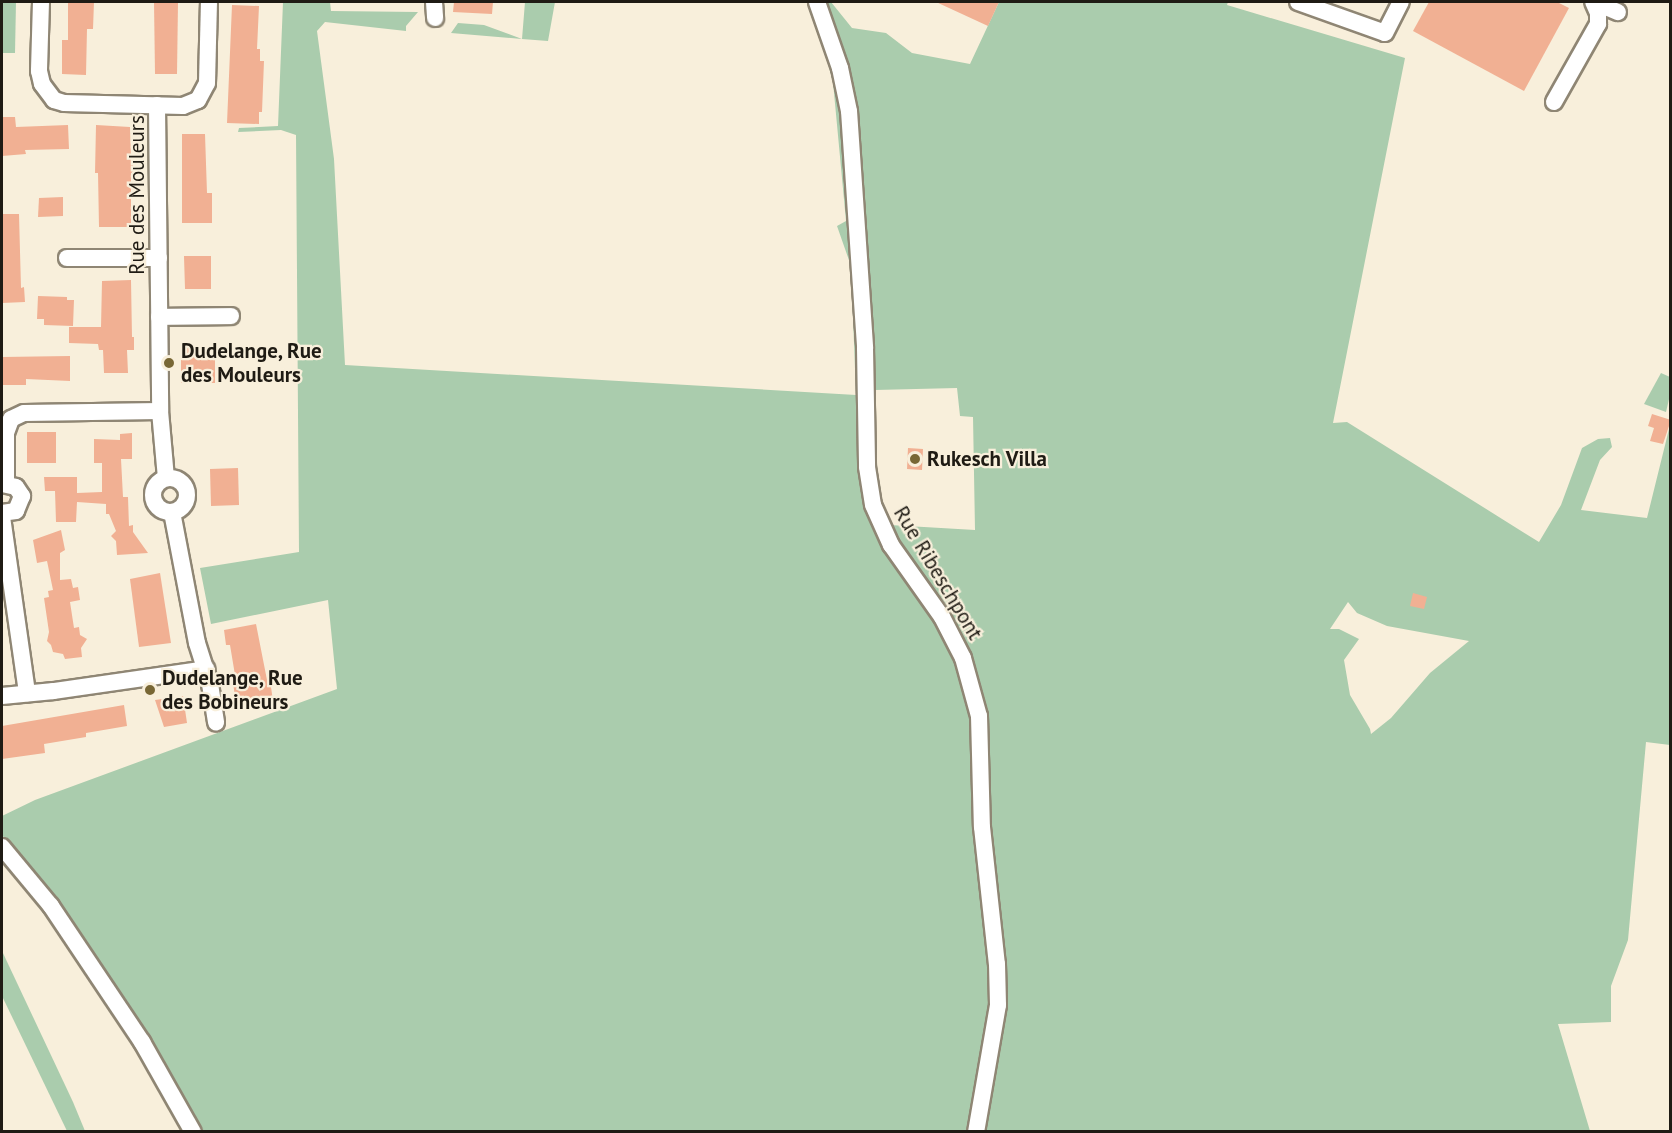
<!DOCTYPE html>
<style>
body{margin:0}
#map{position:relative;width:1672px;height:1133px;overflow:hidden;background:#f8efdb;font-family:"PT Sans",sans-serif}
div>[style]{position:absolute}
.green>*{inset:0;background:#aaccad}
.building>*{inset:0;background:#f1b093}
.roads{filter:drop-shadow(2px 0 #8f8674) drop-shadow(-2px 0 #8f8674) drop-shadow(0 2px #8f8674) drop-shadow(0 -2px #8f8674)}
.minor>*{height:16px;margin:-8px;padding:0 8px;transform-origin:8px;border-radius:8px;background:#fff}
.minor>.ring{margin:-8px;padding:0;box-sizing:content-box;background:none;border:16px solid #fff;border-radius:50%}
.dots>*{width:16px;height:16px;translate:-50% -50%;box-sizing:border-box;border:3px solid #f8efdb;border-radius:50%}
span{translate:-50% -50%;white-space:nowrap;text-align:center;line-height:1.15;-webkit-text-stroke:4.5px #f8efdb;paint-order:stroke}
.street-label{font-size:21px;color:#1f1b14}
.poi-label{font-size:21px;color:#1f1b14;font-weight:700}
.left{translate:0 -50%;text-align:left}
.frame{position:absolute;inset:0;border:3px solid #1f1b14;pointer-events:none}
</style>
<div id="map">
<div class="green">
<div style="clip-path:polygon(2px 2px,16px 2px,15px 53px,2px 53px)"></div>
<div style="clip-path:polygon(evenodd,283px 2px,330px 2px,331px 11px,418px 12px,406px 26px,406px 31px,325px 22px,317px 31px,334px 159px,345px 365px,856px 395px,851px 266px,837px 226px,846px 221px,833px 82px,824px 49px,839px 45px,825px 2px,831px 2px,852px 28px,886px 33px,912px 53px,970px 64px,999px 2px,1228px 2px,1227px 5px,1405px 58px,1333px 423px,1347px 422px,1539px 542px,1561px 505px,1582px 448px,1598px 439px,1610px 438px,1612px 447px,1600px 460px,1581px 510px,1647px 518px,1670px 425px,1670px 745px,1646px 742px,1628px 940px,1611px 986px,1611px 1022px,1558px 1024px,1590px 1131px,979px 1131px,991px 1007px,968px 1131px,202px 1131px,148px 1038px,56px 902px,2px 835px,2px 816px,35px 800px,337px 689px,328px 600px,211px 624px,200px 568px,299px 552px,296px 135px,281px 130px,238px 132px,239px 128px,278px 126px,283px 2px,957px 388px,960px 416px,973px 417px,975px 530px,890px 525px,880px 503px,875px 466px,875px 390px,957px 388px,283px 2px,1348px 602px,1357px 613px,1387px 626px,1469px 641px,1430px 673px,1391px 718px,1371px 734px,1370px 729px,1350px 695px,1344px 660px,1359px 639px,1339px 629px,1330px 629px,1348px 602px)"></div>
<div style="clip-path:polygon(525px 2px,555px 2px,548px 41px,522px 39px,451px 33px,458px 23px,484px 25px,522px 39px)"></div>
<div style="clip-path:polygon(1661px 373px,1670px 377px,1670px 395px,1666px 412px,1644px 404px)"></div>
<div style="clip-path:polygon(2px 951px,73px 1102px,85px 1131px,67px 1131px,2px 996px)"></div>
</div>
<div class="building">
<div style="clip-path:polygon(68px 2px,94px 2px,93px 29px,87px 29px,86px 75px,62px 74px,62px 40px,68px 40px)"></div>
<div style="clip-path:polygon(154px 2px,178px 2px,177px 74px,155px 74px)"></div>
<div style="clip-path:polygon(454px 2px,493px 2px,492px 14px,453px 12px)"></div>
<div style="clip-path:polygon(936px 2px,999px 2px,988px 26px)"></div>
<div style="clip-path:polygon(1429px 2px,1557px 2px,1569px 8px,1524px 91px,1413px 31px)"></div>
<div style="clip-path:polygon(232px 5px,259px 6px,257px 49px,260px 49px,260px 61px,264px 61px,262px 112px,259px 112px,259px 124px,227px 123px)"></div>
<div style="clip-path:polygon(2px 117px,15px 117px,16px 127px,68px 125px,69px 149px,25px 150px,26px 154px,2px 156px)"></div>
<div style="clip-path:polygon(96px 125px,130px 127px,131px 159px,133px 159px,133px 173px,131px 173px,131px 227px,99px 227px,98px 173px,95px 173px)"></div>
<div style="clip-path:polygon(182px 134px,205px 134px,207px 193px,212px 193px,212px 223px,182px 223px)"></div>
<div style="clip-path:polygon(63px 197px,63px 216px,38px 217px,39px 198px)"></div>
<div style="clip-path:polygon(2px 214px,19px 214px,21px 288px,24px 287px,25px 302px,2px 303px)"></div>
<div style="clip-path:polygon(184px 256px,211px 256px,211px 289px,185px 289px)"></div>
<div style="clip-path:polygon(131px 280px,132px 337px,134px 337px,134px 350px,127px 350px,128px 373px,104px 373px,103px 350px,99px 350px,98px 344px,69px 343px,69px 327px,101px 327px,102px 281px)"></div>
<div style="clip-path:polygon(38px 296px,67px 297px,67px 300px,74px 300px,73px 326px,44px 325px,44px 319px,37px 319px)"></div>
<div style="clip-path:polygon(181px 348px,210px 348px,210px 359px,215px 359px,215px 383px,181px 383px)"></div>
<div style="clip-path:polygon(70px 356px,70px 381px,26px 379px,26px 385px,2px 385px,2px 357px)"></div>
<div style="clip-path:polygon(1652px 414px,1671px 420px,1663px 444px,1650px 441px,1654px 428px,1648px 426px)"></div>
<div style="clip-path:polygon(27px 432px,56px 432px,56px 463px,27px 463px)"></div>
<div style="clip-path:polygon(132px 433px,132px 459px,121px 459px,123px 497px,128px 497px,129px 526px,133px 525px,133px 532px,148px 553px,117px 555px,116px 541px,111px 536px,116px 531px,109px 514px,106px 514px,106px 504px,77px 502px,76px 522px,56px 522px,55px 491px,45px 491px,44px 477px,77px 477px,77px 493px,102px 492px,102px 463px,94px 463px,94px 439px,120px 440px,120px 434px)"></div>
<div style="clip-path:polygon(908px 448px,923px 449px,922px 470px,907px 469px)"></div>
<div style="clip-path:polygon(238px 468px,239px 505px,211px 506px,210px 469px)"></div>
<div style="clip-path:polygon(61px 530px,65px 550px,60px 553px,60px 580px,71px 579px,73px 588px,78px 587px,80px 600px,70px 602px,74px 628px,79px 627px,80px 635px,87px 639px,81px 648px,82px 657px,65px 659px,63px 654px,53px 652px,51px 645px,47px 641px,49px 632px,44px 598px,49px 597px,48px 591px,53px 590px,47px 561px,37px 563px,33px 540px)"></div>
<div style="clip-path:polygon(160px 573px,171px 643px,139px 647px,130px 579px)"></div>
<div style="clip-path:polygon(1413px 593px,1427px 597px,1424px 609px,1410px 606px)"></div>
<div style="clip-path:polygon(256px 624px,267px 680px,270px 680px,273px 701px,237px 710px,232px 676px,235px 675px,230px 645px,226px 645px,224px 630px)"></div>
<div style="clip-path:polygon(183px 696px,187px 723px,164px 727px,155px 700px)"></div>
<div style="clip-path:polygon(124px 705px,127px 726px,86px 733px,86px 737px,44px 744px,45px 753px,2px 759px,2px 726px)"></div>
</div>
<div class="roads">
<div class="minor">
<div style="left:41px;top:2px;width:69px;rotate:91.7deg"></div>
<div style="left:39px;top:71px;width:13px;rotate:77deg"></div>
<div style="left:42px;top:84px;width:20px;rotate:53deg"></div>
<div style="left:54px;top:100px;width:10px;rotate:17deg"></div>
<div style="left:64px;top:103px;width:119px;rotate:1.4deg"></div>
<div style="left:183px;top:106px;width:16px;rotate:-22deg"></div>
<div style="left:198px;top:100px;width:19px;rotate:-62deg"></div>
<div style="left:207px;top:83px;width:81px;rotate:-88.6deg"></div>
<div style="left:434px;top:2px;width:16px;rotate:86deg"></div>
<div style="left:817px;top:2px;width:70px;rotate:70.8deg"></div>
<div style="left:840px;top:68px;width:44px;rotate:78.2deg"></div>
<div style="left:849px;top:111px;width:238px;rotate:86.1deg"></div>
<div style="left:865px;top:348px;width:119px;rotate:89deg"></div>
<div style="left:867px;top:467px;width:38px;rotate:81deg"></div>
<div style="left:873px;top:505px;width:44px;rotate:65.8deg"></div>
<div style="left:891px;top:545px;width:88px;rotate:54.7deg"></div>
<div style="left:942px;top:617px;width:46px;rotate:62.9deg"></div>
<div style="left:963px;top:658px;width:60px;rotate:74.6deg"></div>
<div style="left:979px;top:716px;width:111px;rotate:88.5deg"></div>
<div style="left:982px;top:827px;width:138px;rotate:83.8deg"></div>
<div style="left:997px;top:964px;width:41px;rotate:88.6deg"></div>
<div style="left:998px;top:1005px;width:129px;rotate:99.8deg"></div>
<div style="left:1298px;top:2px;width:92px;rotate:19.6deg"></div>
<div style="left:1385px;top:33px;width:35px;rotate:-63deg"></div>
<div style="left:1594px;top:2px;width:26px;rotate:23deg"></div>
<div style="left:1554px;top:102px;width:90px;rotate:-60.6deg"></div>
<div style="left:1598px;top:24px;width:11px;rotate:-90deg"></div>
<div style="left:1598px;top:13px;width:12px;rotate:-114deg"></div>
<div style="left:157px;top:105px;width:306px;rotate:89.4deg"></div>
<div style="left:160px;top:411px;width:67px;rotate:84.9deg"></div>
<div style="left:67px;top:258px;width:92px"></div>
<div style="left:159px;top:317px;width:72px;rotate:-0.8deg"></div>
<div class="ring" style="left:153px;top:478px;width:18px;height:18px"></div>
<div style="left:6px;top:483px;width:50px;rotate:-90deg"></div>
<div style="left:6px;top:433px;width:15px;rotate:-70deg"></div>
<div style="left:11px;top:419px;width:14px;rotate:-25deg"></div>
<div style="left:24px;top:413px;width:136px;rotate:-0.8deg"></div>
<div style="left:2px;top:484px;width:14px;rotate:12deg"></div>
<div style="left:16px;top:487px;width:11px;rotate:56deg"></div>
<div style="left:22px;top:496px;width:16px;rotate:112deg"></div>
<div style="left:16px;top:511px;width:14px;rotate:172deg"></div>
<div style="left:172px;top:512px;width:133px;rotate:79.2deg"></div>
<div style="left:197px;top:643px;width:43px;rotate:72.4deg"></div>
<div style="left:210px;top:684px;width:39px;rotate:81deg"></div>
<div style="left:2px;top:517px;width:178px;rotate:81.9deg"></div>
<div style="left:2px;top:696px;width:52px;rotate:-5.5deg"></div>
<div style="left:54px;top:691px;width:154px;rotate:-8.2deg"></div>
<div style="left:2px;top:847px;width:77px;rotate:50.3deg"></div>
<div style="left:51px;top:906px;width:164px;rotate:56.2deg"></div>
<div style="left:142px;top:1042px;width:103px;rotate:60.5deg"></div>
</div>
</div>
<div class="dots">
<div style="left:169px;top:363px;background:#786735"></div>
<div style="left:915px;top:459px;background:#786735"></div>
<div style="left:150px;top:690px;background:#786735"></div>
</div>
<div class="street-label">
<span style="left:137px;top:195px;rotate:-90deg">Rue des Mouleurs</span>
<span style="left:938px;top:573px;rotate:59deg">Rue Ribeschpont</span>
</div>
<div class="poi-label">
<span class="left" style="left:181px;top:363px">Dudelange, Rue<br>des Mouleurs</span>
<span class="left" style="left:927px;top:459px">Rukesch Villa</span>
<span class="left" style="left:162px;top:690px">Dudelange, Rue<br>des Bobineurs</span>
</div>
<div class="frame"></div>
</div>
